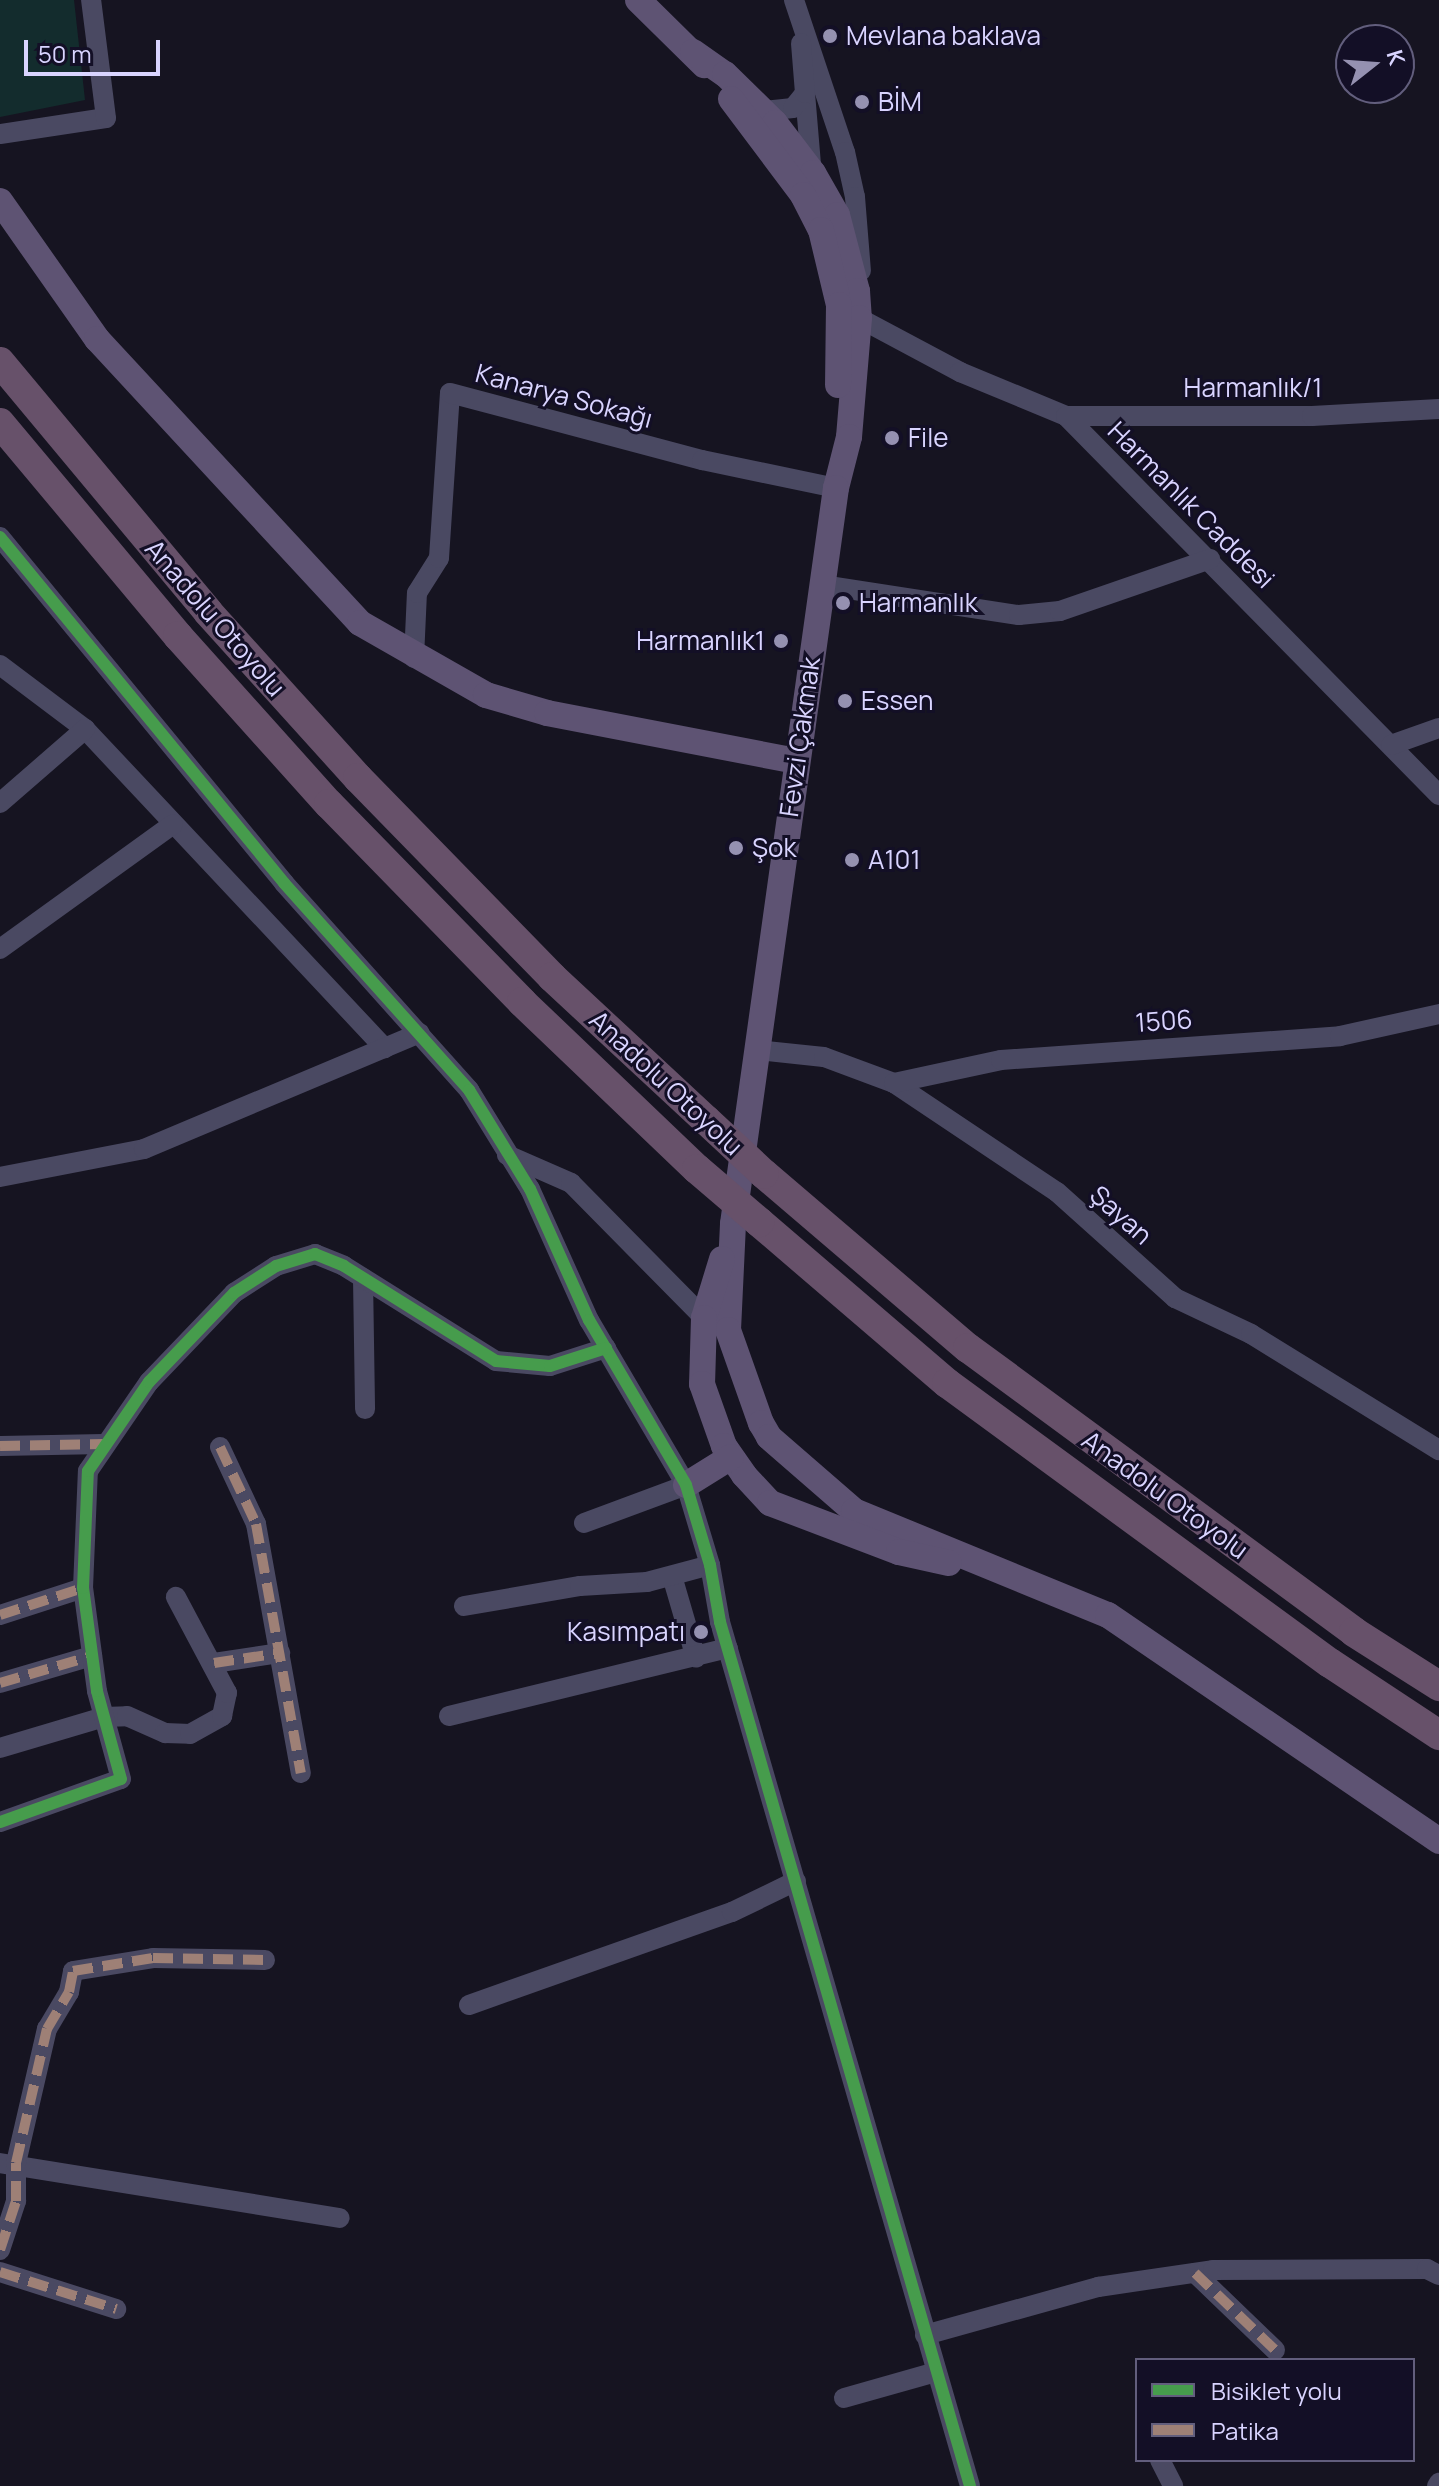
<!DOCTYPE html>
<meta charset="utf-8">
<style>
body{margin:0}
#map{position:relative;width:1439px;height:2486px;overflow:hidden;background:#161421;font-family:Manrope,sans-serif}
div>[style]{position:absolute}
.green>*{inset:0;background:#132c2d}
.minor>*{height:20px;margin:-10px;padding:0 10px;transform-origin:10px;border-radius:10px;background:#4a4962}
.major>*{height:26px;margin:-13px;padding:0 13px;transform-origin:13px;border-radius:13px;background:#5e5373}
.highway>*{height:30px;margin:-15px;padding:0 15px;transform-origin:15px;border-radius:15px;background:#67516a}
.highway-bridge>*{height:30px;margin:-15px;padding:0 15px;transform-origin:15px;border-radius:15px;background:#67516a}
.quiet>*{height:10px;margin-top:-5px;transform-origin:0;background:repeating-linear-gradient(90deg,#9e8076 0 20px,transparent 0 30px)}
.cycleway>*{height:12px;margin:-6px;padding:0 6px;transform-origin:6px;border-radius:6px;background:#469c4c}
.dots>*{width:22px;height:22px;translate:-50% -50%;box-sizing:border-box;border:4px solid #130f26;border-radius:50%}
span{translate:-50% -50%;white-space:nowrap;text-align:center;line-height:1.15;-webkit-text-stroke:6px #130f26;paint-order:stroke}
.poi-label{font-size:26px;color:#d9d4ff}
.left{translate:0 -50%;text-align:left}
.right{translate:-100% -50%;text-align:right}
.street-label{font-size:26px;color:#d9d4ff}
.legend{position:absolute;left:1135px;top:2358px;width:280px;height:104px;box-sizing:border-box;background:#130f26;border:2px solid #625e7d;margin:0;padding:10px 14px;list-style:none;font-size:24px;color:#d9d4ff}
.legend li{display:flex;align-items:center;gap:16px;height:40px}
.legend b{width:40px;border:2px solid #625e7d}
.north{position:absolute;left:1335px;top:24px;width:80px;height:80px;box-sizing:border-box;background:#130f26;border:2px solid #625e7d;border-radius:50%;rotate:73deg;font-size:22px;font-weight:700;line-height:32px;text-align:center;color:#d9d4ff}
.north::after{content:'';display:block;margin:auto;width:28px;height:36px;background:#9591b1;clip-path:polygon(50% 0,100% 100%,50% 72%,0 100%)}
.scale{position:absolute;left:24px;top:40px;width:136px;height:36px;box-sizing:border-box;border:4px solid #d9d4ff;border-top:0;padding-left:10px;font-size:24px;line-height:28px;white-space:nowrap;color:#d9d4ff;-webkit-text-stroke:6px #130f26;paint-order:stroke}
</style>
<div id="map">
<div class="green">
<div style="clip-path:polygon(0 0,74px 0,85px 100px,0 117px)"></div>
</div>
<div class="minor">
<div style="left:794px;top:0;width:160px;rotate:71.5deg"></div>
<div style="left:845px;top:152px;width:46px;rotate:77.5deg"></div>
<div style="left:855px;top:197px;width:74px;rotate:85.4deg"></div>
<div style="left:805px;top:93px;width:84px;rotate:85.2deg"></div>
<div style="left:764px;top:111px;width:29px;rotate:-6deg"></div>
<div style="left:793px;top:108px;width:19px;rotate:-51deg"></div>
<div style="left:805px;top:93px;width:50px;rotate:-94.6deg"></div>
<div style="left:0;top:134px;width:107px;rotate:-8.6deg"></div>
<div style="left:106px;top:118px;width:119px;rotate:-97.2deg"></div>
<div style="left:859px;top:318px;width:115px;rotate:28.1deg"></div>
<div style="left:960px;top:372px;width:115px;rotate:22.5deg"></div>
<div style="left:1066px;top:416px;width:532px;rotate:45.46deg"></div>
<div style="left:1066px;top:416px;width:246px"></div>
<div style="left:1312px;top:416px;width:127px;rotate:-3.2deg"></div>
<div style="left:0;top:537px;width:448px;rotate:50.6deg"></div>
<div style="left:284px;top:883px;width:278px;rotate:48.2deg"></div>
<div style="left:469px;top:1090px;width:116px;rotate:58.4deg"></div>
<div style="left:530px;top:1189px;width:144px;rotate:65.8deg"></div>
<div style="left:589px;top:1320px;width:191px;rotate:59.5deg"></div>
<div style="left:686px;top:1485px;width:84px;rotate:73.3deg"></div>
<div style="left:710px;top:1565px;width:58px;rotate:80deg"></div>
<div style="left:720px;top:1622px;width:899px;rotate:73.86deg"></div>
<div style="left:822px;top:585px;width:199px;rotate:8.7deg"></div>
<div style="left:1019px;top:615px;width:41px;rotate:-5.6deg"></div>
<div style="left:1060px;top:611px;width:159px;rotate:-19.1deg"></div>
<div style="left:414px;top:658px;width:65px;rotate:-87.4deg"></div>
<div style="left:417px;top:593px;width:41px;rotate:-57.8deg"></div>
<div style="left:439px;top:558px;width:165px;rotate:-86.2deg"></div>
<div style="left:450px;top:393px;width:261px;rotate:14.9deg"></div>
<div style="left:702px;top:460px;width:137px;rotate:11.8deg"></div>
<div style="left:0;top:665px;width:106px;rotate:37deg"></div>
<div style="left:85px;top:729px;width:438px;rotate:46.8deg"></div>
<div style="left:1391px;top:745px;width:51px;rotate:-19.5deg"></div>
<div style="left:0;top:803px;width:113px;rotate:-41deg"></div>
<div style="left:0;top:949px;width:213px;rotate:-35.8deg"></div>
<div style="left:757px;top:1050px;width:67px;rotate:6deg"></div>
<div style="left:824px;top:1057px;width:75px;rotate:20.4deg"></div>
<div style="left:894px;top:1083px;width:196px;rotate:33.8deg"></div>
<div style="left:1057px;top:1192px;width:159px;rotate:41.9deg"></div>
<div style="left:1175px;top:1298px;width:84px;rotate:25.3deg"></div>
<div style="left:1251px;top:1334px;width:221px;rotate:31.7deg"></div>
<div style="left:894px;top:1083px;width:109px;rotate:-12.1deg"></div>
<div style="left:1001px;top:1060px;width:340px;rotate:-4deg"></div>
<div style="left:1340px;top:1036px;width:101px;rotate:-12.5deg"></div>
<div style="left:507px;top:1155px;width:70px;rotate:23.6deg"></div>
<div style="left:571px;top:1183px;width:190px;rotate:45.4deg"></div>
<div style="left:0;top:1177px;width:147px;rotate:-11deg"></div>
<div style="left:144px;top:1149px;width:299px;rotate:-22.8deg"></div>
<div style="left:363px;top:1278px;width:131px;rotate:89.1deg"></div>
<div style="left:0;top:1446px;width:104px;rotate:-1.1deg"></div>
<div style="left:220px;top:1447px;width:85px;rotate:64.9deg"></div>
<div style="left:256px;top:1524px;width:253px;rotate:79.8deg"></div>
<div style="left:584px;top:1523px;width:109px;rotate:-20.4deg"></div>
<div style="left:672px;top:1576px;width:85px;rotate:73.7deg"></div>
<div style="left:464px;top:1606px;width:118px;rotate:-9.8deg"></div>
<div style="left:580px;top:1586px;width:67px;rotate:-3.4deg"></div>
<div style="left:647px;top:1582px;width:65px;rotate:-15.1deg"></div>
<div style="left:0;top:1615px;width:87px;rotate:-18deg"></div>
<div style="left:214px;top:1663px;width:67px;rotate:-8.6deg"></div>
<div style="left:0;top:1683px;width:96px;rotate:-16.4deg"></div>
<div style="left:449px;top:1716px;width:287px;rotate:-13.7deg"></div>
<div style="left:0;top:1748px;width:109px;rotate:-16.6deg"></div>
<div style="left:104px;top:1717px;width:23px;rotate:-2deg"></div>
<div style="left:127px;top:1716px;width:42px;rotate:24.1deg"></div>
<div style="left:165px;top:1733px;width:25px;rotate:2deg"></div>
<div style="left:190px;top:1734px;width:37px;rotate:-29deg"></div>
<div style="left:222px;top:1716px;width:24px;rotate:-78deg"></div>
<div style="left:227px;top:1693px;width:109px;rotate:-118deg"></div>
<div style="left:0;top:1822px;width:128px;rotate:-19.6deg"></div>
<div style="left:121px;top:1779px;width:91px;rotate:-105.3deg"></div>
<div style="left:97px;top:1691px;width:104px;rotate:-97.7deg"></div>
<div style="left:83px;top:1588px;width:117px;rotate:-87.6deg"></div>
<div style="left:88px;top:1471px;width:108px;rotate:-55.6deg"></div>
<div style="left:149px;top:1382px;width:123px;rotate:-46.3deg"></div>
<div style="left:234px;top:1293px;width:50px;rotate:-32.7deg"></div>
<div style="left:276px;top:1266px;width:41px;rotate:-17.1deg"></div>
<div style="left:315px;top:1254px;width:31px;rotate:22deg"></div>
<div style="left:344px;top:1266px;width:179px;rotate:32deg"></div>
<div style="left:496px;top:1361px;width:54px;rotate:5.3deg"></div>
<div style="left:550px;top:1366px;width:59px;rotate:-17.8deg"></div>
<div style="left:469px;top:2005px;width:279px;rotate:-19.5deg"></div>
<div style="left:732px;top:1912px;width:71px;rotate:-25.8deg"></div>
<div style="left:0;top:2163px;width:344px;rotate:9.2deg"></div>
<div style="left:0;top:2250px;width:52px;rotate:-71.9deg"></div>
<div style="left:16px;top:2201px;width:38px;rotate:-90deg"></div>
<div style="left:16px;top:2163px;width:138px;rotate:-77deg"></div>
<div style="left:47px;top:2029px;width:43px;rotate:-59.3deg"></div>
<div style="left:69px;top:1992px;width:21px;rotate:-79deg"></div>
<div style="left:73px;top:1971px;width:81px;rotate:-9.2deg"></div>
<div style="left:153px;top:1958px;width:112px;rotate:1deg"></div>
<div style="left:0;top:2272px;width:122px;rotate:17.7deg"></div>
<div style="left:1195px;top:2273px;width:111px;rotate:43.9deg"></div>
<div style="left:925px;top:2335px;width:180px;rotate:-15.5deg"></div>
<div style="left:1098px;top:2287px;width:116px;rotate:-8.4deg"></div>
<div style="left:1213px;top:2270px;width:214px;rotate:-0.3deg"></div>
<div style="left:1427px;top:2269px;width:13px;rotate:27deg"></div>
<div style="left:844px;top:2398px;width:96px;rotate:-15.8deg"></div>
<div style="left:1160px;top:2460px;width:29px;rotate:63deg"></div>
<div style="left:1437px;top:2486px;width:4px;rotate:-56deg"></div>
</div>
<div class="major">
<div style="left:638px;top:0;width:93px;rotate:44.6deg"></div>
<div style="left:693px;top:52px;width:39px;rotate:35deg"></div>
<div style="left:725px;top:74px;width:70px;rotate:44.4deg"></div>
<div style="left:775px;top:123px;width:63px;rotate:52.8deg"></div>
<div style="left:813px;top:173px;width:48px;rotate:60.3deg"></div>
<div style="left:837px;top:215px;width:79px;rotate:75.3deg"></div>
<div style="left:857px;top:291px;width:27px;rotate:86deg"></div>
<div style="left:859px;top:318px;width:119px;rotate:94.8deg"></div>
<div style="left:849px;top:437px;width:53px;rotate:104.3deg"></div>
<div style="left:836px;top:488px;width:743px;rotate:97.97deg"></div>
<div style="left:733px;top:1224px;width:106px;rotate:92.7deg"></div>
<div style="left:728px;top:1330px;width:99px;rotate:70.5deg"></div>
<div style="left:761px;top:1423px;width:16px;rotate:60deg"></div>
<div style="left:769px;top:1437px;width:113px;rotate:41deg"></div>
<div style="left:854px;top:1511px;width:274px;rotate:22.3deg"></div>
<div style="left:1108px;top:1615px;width:401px;rotate:34.3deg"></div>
<div style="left:731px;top:99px;width:120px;rotate:53.1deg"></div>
<div style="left:803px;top:195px;width:39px;rotate:63deg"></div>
<div style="left:821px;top:230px;width:77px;rotate:76.5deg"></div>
<div style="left:839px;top:305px;width:80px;rotate:90.7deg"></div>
<div style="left:0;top:201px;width:169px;rotate:54.9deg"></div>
<div style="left:97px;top:339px;width:387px;rotate:47.2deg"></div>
<div style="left:360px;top:623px;width:145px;rotate:29.7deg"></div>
<div style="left:486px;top:695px;width:64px;rotate:16.4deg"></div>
<div style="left:547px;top:713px;width:254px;rotate:10.9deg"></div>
<div style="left:722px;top:1259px;width:62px;rotate:107deg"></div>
<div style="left:704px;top:1318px;width:66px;rotate:91.7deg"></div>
<div style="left:702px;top:1384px;width:66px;rotate:70.5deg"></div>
<div style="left:724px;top:1446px;width:35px;rotate:55deg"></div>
<div style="left:744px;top:1475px;width:38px;rotate:47deg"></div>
<div style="left:770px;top:1503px;width:138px;rotate:20.8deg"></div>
<div style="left:899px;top:1552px;width:51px;rotate:12.4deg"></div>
<div style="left:686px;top:1485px;width:53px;rotate:-31.9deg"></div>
</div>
<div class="highway">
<div style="left:0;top:362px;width:325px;rotate:50.2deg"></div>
<div style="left:208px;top:612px;width:224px;rotate:47.9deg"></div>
<div style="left:358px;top:778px;width:278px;rotate:45.7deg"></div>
<div style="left:552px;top:977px;width:210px;rotate:42.9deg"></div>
<div style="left:0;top:423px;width:278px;rotate:50.1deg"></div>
<div style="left:178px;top:636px;width:226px;rotate:48.1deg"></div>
<div style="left:329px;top:804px;width:277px;rotate:45.7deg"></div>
<div style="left:522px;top:1002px;width:242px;rotate:43.7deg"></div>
<div style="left:764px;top:1174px;width:268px;rotate:40.5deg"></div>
<div style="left:968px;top:1348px;width:479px;rotate:36.3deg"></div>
<div style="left:1354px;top:1632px;width:101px;rotate:32.4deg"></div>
<div style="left:759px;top:1222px;width:248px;rotate:40.6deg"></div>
<div style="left:947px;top:1383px;width:474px;rotate:36.2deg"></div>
<div style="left:1330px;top:1663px;width:131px;rotate:33.4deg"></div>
</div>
<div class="highway-bridge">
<div style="left:706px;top:1120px;width:79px;rotate:43deg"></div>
<div style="left:697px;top:1169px;width:82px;rotate:40.5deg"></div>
</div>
<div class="quiet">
<div style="left:0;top:1446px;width:104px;rotate:-1.1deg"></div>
<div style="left:220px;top:1447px;width:85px;rotate:64.9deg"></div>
<div style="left:256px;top:1524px;width:253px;rotate:79.8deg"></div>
<div style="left:0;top:1615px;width:87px;rotate:-18deg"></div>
<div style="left:214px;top:1663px;width:67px;rotate:-8.6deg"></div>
<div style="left:0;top:1683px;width:96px;rotate:-16.4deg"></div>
<div style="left:0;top:2250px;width:52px;rotate:-71.9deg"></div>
<div style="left:16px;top:2201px;width:38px;rotate:-90deg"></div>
<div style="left:16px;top:2163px;width:138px;rotate:-77deg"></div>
<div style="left:47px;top:2029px;width:43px;rotate:-59.3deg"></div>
<div style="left:69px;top:1992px;width:21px;rotate:-79deg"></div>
<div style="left:73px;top:1971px;width:81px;rotate:-9.2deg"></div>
<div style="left:153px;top:1958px;width:112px;rotate:1deg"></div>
<div style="left:0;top:2272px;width:122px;rotate:17.7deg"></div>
<div style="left:1195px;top:2273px;width:111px;rotate:43.9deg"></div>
</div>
<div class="cycleway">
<div style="left:0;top:537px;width:448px;rotate:50.6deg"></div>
<div style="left:284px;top:883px;width:278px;rotate:48.2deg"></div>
<div style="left:469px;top:1090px;width:116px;rotate:58.4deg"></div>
<div style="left:530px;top:1189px;width:144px;rotate:65.8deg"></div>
<div style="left:589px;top:1320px;width:191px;rotate:59.5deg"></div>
<div style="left:686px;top:1485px;width:84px;rotate:73.3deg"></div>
<div style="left:710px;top:1565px;width:58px;rotate:80deg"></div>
<div style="left:720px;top:1622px;width:899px;rotate:73.86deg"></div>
<div style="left:0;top:1822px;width:128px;rotate:-19.6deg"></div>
<div style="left:121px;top:1779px;width:91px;rotate:-105.3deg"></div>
<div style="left:97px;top:1691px;width:104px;rotate:-97.7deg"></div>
<div style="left:83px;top:1588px;width:117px;rotate:-87.6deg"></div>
<div style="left:88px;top:1471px;width:108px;rotate:-55.6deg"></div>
<div style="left:149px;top:1382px;width:123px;rotate:-46.3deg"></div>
<div style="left:234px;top:1293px;width:50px;rotate:-32.7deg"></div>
<div style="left:276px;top:1266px;width:41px;rotate:-17.1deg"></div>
<div style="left:315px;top:1254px;width:31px;rotate:22deg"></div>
<div style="left:344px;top:1266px;width:179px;rotate:32deg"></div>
<div style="left:496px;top:1361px;width:54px;rotate:5.3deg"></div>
<div style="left:550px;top:1366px;width:59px;rotate:-17.8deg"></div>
</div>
<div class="dots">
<div style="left:830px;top:36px;background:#9591b1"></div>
<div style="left:862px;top:102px;background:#9591b1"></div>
<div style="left:892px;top:438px;background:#9591b1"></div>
<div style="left:843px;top:603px;background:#9591b1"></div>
<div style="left:781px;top:641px;background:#9591b1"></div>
<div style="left:845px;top:701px;background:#9591b1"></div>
<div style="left:736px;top:848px;background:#9591b1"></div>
<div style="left:852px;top:860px;background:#9591b1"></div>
<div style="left:701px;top:1632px;background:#9591b1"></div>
</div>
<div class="poi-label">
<span class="left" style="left:846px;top:36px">Mevlana baklava</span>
<span class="left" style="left:878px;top:102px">BİM</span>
<span class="left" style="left:908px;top:438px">File</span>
<span class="left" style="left:859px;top:603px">Harmanlık</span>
<span class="right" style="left:765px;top:641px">Harmanlık1</span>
<span class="left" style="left:861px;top:701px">Essen</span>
<span class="left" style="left:752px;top:848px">Şok</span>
<span class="left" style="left:868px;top:860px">A101</span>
<span class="right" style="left:685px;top:1632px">Kasımpatı</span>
</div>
<div class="street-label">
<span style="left:1253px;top:388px">Harmanlık/1</span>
<span style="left:564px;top:396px;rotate:15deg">Kanarya Sokağı</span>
<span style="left:1191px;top:505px;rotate:45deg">Harmanlık Caddesi</span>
<span style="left:215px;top:618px;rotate:49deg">Anadolu Otoyolu</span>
<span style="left:800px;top:737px;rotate:-82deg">Fevzi Çakmak</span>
<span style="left:1164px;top:1021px;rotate:-4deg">1506</span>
<span style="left:666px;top:1083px;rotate:43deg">Anadolu Otoyolu</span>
<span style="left:1121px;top:1215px;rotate:42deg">Şayan</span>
<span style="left:1165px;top:1495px;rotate:36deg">Anadolu Otoyolu</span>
</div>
<ul class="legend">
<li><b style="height:10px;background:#469c4c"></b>Bisiklet yolu</li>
<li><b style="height:10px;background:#9e8076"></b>Patika</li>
</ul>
<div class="north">K</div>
<div class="scale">50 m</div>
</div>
